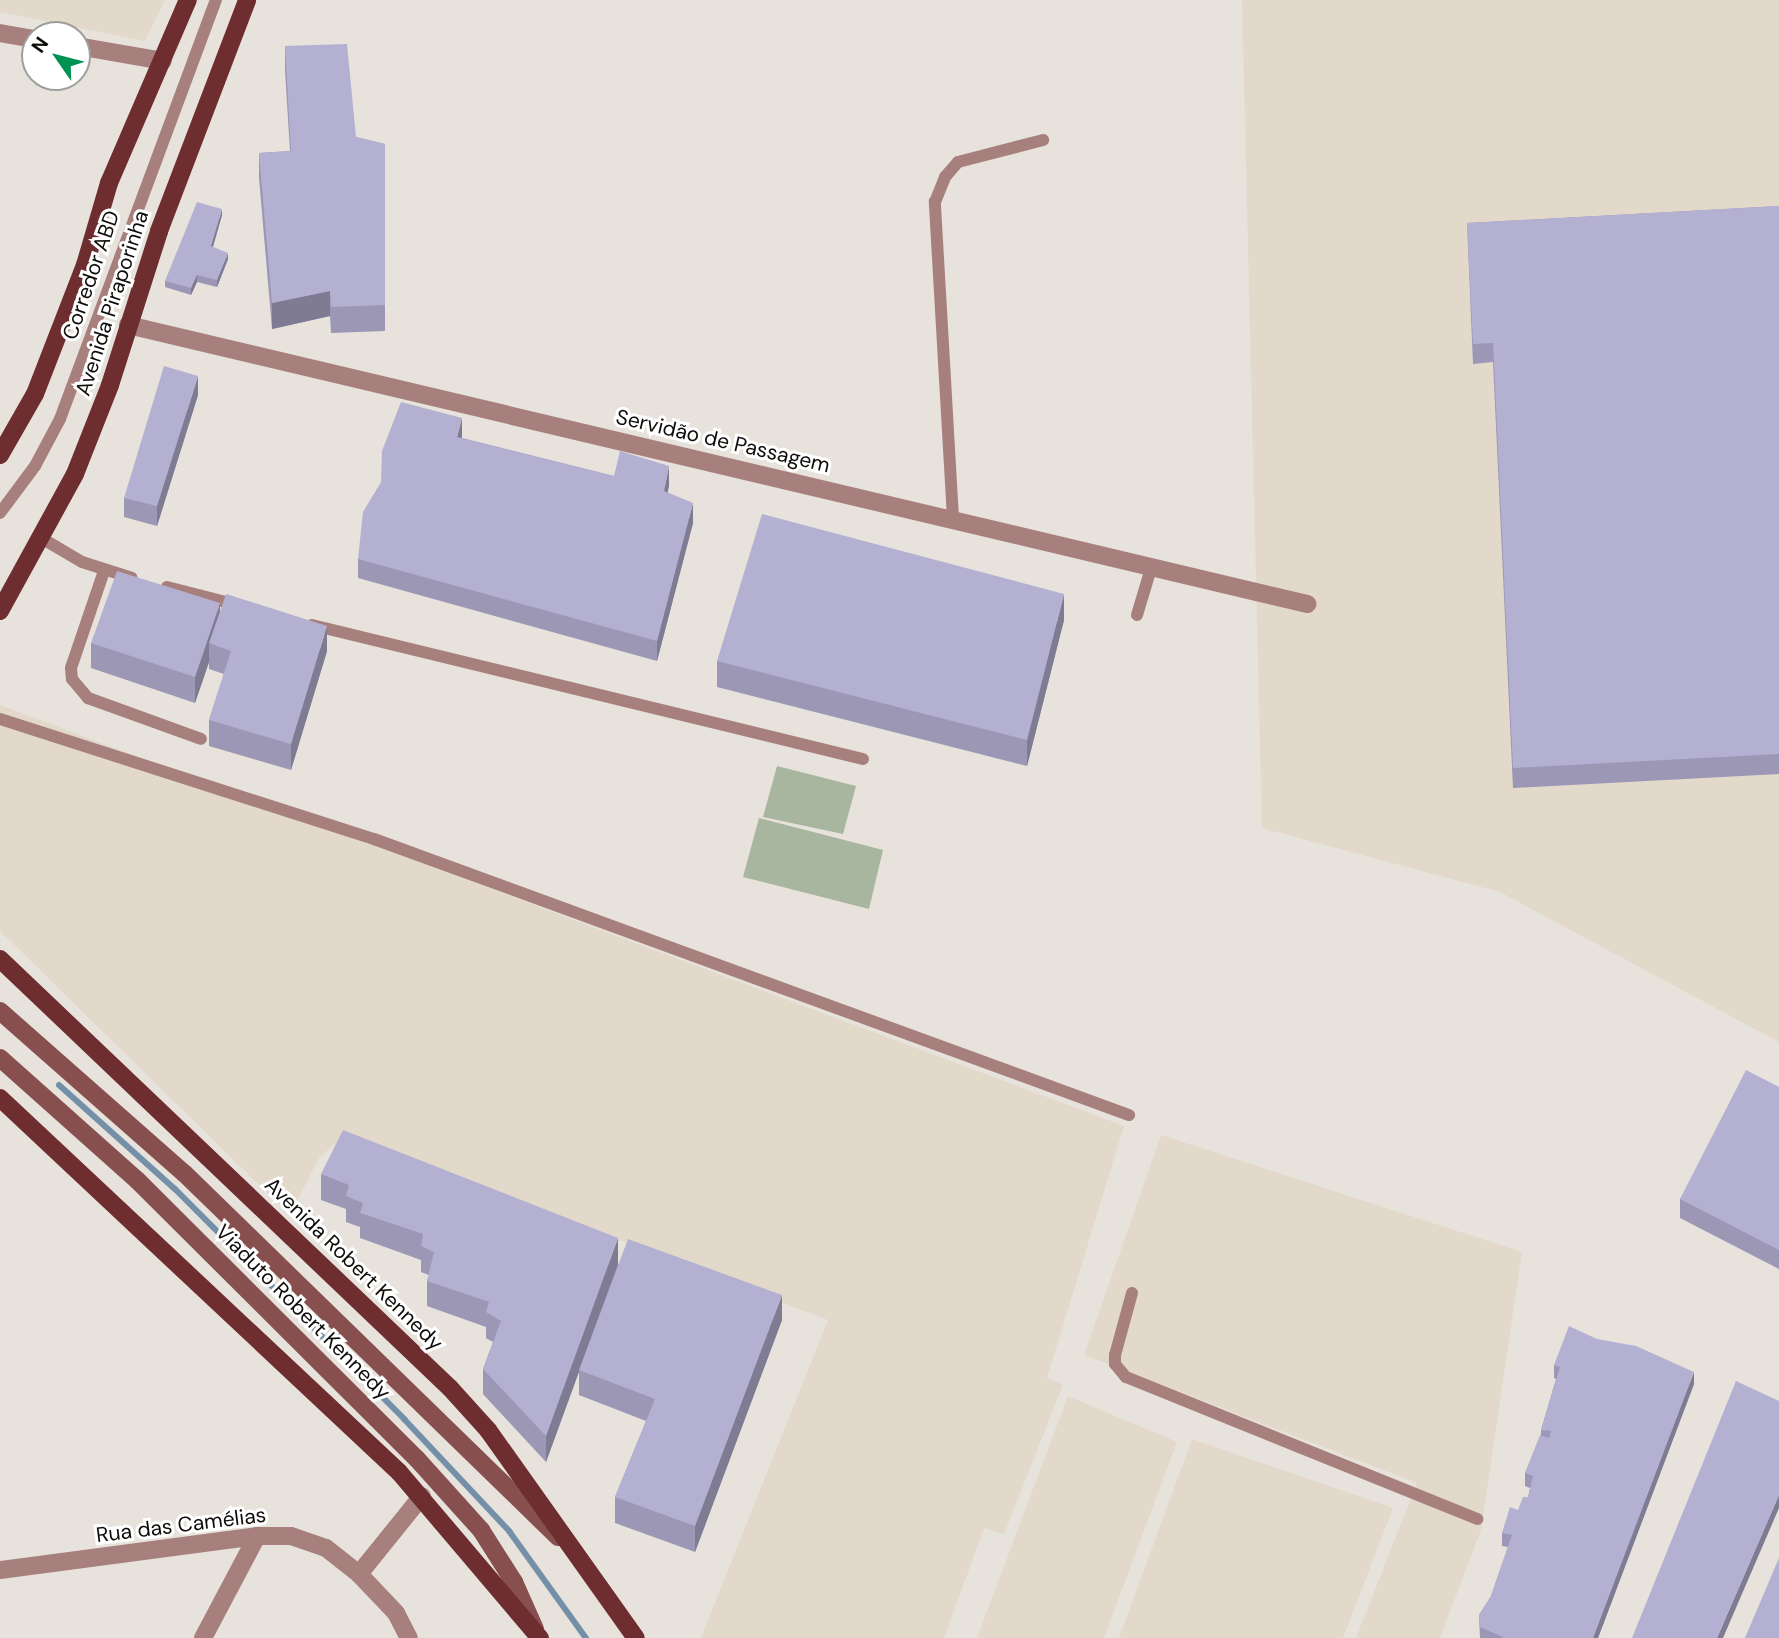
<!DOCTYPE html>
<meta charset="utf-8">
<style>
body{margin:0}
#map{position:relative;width:1779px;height:1638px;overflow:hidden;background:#e7e2db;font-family:"DM Sans",sans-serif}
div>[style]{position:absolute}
.built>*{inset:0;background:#e2d9cb}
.green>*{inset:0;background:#a9b69f}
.stream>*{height:6px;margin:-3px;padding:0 3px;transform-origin:3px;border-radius:3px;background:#7490a9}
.lane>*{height:12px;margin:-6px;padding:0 6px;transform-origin:6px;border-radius:6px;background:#a7807e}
.street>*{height:18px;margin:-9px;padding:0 9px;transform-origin:9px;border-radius:9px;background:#a7807e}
.secondary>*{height:18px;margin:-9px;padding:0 9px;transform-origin:9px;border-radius:9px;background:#87504f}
.primary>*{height:18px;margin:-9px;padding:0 9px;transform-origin:9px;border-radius:9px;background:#6e2d2f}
.wall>*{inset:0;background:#9b97b5}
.shaded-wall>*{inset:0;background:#7e7b93}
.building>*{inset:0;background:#b4b0d2}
span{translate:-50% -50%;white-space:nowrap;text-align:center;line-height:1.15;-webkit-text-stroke:6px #fff;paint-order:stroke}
.street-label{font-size:21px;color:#0d0c09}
.north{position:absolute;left:21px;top:21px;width:70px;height:70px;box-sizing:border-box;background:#fff;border:2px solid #9e9e9d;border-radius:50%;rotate:305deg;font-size:19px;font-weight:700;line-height:28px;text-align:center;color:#0d0c09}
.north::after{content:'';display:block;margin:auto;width:24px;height:32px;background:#009252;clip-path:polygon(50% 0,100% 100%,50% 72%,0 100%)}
</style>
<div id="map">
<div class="built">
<div style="clip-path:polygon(0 0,165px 0,145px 41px,0 12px)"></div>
<div style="clip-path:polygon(1242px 0,1779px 0,1779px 1042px,1500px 892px,1262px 828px)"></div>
<div style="clip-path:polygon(0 705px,1124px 1126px,1047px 1378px,1063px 1385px,1004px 1534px,984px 1528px,944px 1638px,701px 1638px,828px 1320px,344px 1135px,319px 1158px,290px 1215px,0 931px)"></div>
<div style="clip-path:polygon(1161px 1135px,1522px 1252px,1481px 1530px,1440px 1638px,1356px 1638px,1417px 1483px,1084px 1355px)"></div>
<div style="clip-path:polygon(1068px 1396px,1177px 1442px,1104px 1638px,977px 1638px)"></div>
<div style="clip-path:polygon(1192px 1439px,1393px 1508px,1343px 1638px,1119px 1638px)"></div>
</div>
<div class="green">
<div style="clip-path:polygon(777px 766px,856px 786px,843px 834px,763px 817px)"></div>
<div style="clip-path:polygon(759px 818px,883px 850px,869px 909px,743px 877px)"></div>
</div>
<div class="stream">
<div style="left:59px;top:1085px;width:156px;rotate:41.9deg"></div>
<div style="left:175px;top:1189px;width:325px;rotate:45.1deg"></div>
<div style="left:404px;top:1419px;width:154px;rotate:46.8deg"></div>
<div style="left:509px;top:1531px;width:132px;rotate:54.3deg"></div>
</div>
<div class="lane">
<div style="left:0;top:513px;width:59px;rotate:-53.3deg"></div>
<div style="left:35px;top:466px;width:53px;rotate:-62deg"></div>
<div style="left:60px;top:419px;width:447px;rotate:-69.6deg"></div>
<div style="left:953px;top:518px;width:317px;rotate:-93.3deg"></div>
<div style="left:935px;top:202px;width:27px;rotate:-68deg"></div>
<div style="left:945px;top:177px;width:20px;rotate:-49deg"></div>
<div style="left:958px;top:162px;width:88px;rotate:-14.5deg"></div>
<div style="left:43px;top:539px;width:45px;rotate:30.5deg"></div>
<div style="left:82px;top:562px;width:52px;rotate:17.7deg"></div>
<div style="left:104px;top:571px;width:102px;rotate:108.8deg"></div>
<div style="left:71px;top:668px;width:11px;rotate:85deg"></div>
<div style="left:72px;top:679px;width:25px;rotate:50deg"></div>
<div style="left:88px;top:698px;width:120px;rotate:19.9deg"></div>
<div style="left:167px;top:587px;width:72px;rotate:14.4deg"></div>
<div style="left:1137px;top:615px;width:52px;rotate:-73.3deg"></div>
<div style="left:312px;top:625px;width:567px;rotate:13.67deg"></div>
<div style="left:0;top:719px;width:393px;rotate:17.8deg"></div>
<div style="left:374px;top:839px;width:804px;rotate:20.08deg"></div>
<div style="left:1132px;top:1293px;width:64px;rotate:105.3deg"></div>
<div style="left:1115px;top:1355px;width:9px;rotate:90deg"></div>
<div style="left:1115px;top:1364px;width:17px;rotate:50deg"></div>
<div style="left:1126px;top:1377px;width:379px;rotate:22deg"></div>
</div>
<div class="street">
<div style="left:0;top:33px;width:36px;rotate:10deg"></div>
<div style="left:77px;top:46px;width:87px;rotate:9.9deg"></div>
<div style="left:128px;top:325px;width:1212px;rotate:13.31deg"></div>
<div style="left:0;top:1570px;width:259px;rotate:-7.5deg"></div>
<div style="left:257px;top:1536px;width:34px"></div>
<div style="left:291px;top:1536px;width:37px;rotate:19deg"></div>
<div style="left:326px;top:1548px;width:42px;rotate:38.2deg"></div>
<div style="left:359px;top:1574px;width:54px;rotate:46.5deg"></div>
<div style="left:396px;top:1613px;width:28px;rotate:63deg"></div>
<div style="left:359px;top:1574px;width:100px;rotate:-51.1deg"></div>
<div style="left:203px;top:1638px;width:115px;rotate:-62.1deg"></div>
</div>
<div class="secondary">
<div style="left:0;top:1011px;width:245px;rotate:41.4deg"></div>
<div style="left:184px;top:1173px;width:522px;rotate:44.22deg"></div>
<div style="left:0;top:1058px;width:183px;rotate:41.7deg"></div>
<div style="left:137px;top:1180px;width:395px;rotate:44.9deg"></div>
<div style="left:417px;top:1459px;width:96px;rotate:48deg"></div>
<div style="left:481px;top:1530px;width:62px;rotate:57.6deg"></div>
<div style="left:514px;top:1582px;width:51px;rotate:65.9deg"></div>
</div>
<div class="primary">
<div style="left:0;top:455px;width:70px;rotate:-60.2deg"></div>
<div style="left:35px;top:394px;width:138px;rotate:-68.8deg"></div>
<div style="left:85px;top:265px;width:85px;rotate:-73.7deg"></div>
<div style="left:109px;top:183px;width:199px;rotate:-66.7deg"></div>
<div style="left:0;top:611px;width:156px;rotate:-61.3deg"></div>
<div style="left:75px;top:474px;width:96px;rotate:-68.5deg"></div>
<div style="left:110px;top:385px;width:162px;rotate:-72.3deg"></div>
<div style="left:159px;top:231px;width:247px;rotate:-69.1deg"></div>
<div style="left:0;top:959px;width:622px;rotate:43.63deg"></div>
<div style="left:450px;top:1388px;width:57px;rotate:47.9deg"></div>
<div style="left:488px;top:1430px;width:255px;rotate:54.6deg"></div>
<div style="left:0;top:1098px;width:547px;rotate:43.15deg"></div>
<div style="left:399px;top:1472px;width:218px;rotate:49.7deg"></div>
</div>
<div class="wall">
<div style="clip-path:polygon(285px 46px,356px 137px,385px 144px,385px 331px,331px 333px,330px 316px,272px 329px,259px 178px,259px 153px,290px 151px,285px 71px)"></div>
<div style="clip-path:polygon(1779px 206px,1779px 774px,1513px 788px,1493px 362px,1473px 364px,1467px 223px)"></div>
<div style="clip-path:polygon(222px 215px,213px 247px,228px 259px,217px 287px,197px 282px,191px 295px,165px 287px,165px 281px)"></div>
<div style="clip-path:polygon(198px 395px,157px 526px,124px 517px,124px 498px)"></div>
<div style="clip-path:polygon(462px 438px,614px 476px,669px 486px,667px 492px,693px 523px,657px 661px,358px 578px,358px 559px)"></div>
<div style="clip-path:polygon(220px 611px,327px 651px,291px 770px,209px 746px,209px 720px,224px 674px,209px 669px,209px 662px,195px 703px,91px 668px,91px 643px)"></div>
<div style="clip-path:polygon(1064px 620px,1027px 766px,717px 687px,717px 661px)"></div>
<div style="clip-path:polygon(1779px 1087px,1779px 1269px,1680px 1218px,1680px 1199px)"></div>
<div style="clip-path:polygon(321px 1174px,618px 1264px,782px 1320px,695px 1552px,615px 1523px,615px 1497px,646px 1421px,579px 1395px,579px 1372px,546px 1462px,483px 1394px,483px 1369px,493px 1342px,486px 1338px,486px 1327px,427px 1306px,427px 1281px,429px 1275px,421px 1272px,421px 1260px,360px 1238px,360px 1227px,346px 1222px,346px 1209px,321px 1200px)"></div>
<div style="clip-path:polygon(1554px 1365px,1694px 1384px,1598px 1638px,1480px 1638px,1479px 1615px,1491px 1596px,1508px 1547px,1502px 1546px,1502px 1533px,1528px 1497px,1530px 1488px,1525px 1486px,1525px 1473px,1541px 1436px,1541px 1430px,1556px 1379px,1554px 1378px)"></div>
</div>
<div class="shaded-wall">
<div style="clip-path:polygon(222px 209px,222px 215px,211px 253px,211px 246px)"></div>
<div style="clip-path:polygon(228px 253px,228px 259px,217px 287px,217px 280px)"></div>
<div style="clip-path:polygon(197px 275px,197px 282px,191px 295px,191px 288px)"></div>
<div style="clip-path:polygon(330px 291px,330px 316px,272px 329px,272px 303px)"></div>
<div style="clip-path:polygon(198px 376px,198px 395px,157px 526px,157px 506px)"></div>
<div style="clip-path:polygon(462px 418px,462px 437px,457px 456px,457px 437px)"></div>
<div style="clip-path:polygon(669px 466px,669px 486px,664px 510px,664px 491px)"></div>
<div style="clip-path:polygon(693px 503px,693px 523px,657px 661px,657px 641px)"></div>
<div style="clip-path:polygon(1064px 594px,1064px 620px,1027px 766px,1027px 740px)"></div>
<div style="clip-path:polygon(220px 603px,220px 628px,209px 643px,209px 662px,195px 703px,195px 677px)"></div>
<div style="clip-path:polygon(327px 626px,327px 651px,291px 770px,291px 744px)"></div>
<div style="clip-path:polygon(618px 1238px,618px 1264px,546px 1462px,546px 1436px)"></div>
<div style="clip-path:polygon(782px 1295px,782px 1320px,695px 1552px,695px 1526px)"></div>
<div style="clip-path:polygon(1694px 1372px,1694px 1384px,1598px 1638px,1593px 1638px)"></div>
<div style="clip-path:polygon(1779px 1495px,1779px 1508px,1723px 1638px,1717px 1638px)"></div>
</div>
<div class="building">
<div style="clip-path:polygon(347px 44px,356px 137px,385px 144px,385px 305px,331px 307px,330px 291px,272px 303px,259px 153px,291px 151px,285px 46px)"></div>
<div style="clip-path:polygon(197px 202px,222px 209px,211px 246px,228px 253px,217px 280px,197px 275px,191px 288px,165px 281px)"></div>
<div style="clip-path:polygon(1779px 206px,1779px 754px,1513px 768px,1493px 343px,1473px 344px,1467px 223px)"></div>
<div style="clip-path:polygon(164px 366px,198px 376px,157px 506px,124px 498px)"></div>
<div style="clip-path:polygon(401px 402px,462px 418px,457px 437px,614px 476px,620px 451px,669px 466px,664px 491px,693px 503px,657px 641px,358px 559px,363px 512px,381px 482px,382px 451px)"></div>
<div style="clip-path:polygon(762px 514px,1064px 594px,1027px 740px,717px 661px)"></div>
<div style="clip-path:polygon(117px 571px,220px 603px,195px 677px,91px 643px)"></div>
<div style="clip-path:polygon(226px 594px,327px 626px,291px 744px,209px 720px,231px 651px,209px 643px)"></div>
<div style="clip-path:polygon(1746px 1070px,1779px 1087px,1779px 1250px,1680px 1199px)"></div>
<div style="clip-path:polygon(343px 1130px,618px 1238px,546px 1436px,483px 1369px,501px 1321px,486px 1312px,489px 1302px,427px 1281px,434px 1252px,421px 1246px,423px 1234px,360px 1213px,363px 1203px,346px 1196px,349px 1185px,321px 1174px)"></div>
<div style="clip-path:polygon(628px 1239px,782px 1295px,695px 1526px,615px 1497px,655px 1399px,579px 1370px)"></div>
<div style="clip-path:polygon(1569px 1326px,1597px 1339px,1636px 1346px,1694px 1372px,1593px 1638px,1503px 1638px,1503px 1637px,1480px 1627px,1479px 1615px,1491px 1596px,1512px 1535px,1502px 1533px,1510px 1507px,1518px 1510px,1523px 1497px,1528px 1497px,1533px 1476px,1525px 1473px,1540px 1435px,1549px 1438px,1551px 1431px,1541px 1430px,1560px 1367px,1554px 1365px)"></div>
<div style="clip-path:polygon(1736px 1381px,1779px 1401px,1779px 1495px,1717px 1638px,1632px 1638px)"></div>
<div style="clip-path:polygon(1779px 1558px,1779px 1638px,1745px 1638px)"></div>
</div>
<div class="street-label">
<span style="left:91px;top:275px;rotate:-71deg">Corredor ABD</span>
<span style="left:112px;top:303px;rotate:-72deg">Avenida Piraporinha</span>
<span style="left:723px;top:441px;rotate:13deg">Servidão de Passagem</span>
<span style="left:354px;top:1264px;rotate:44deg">Avenida Robert Kennedy</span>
<span style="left:303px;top:1312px;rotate:45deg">Viaduto Robert Kennedy</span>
<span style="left:181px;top:1525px;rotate:-7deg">Rua das Camélias</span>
</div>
<div class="north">N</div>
</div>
